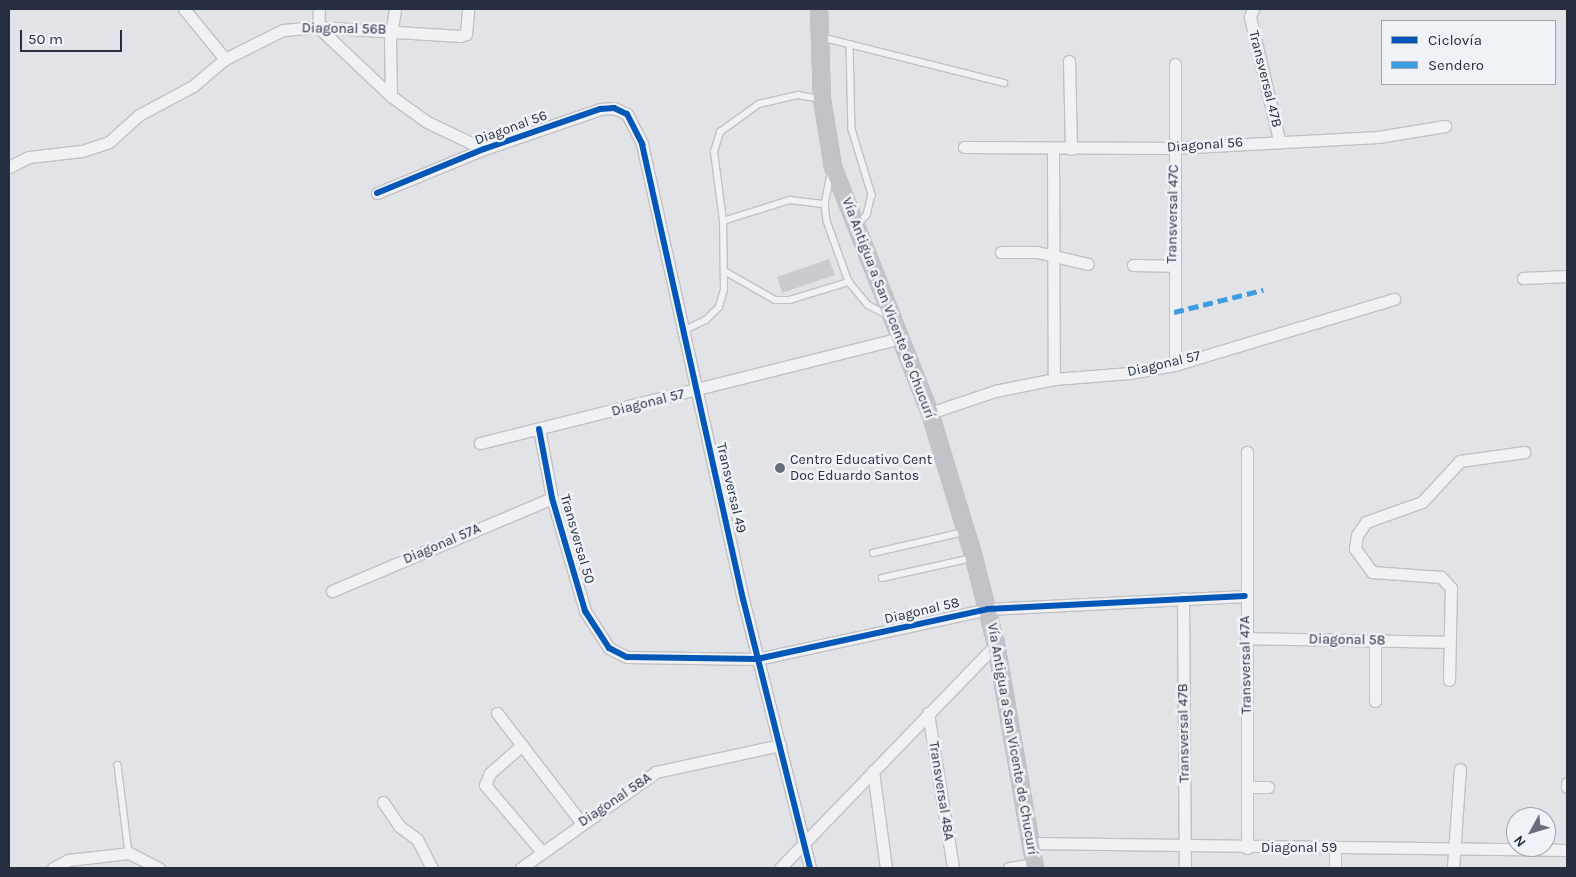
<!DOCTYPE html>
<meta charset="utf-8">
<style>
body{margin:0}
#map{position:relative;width:1576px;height:877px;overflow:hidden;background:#e2e3e7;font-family:Karla,sans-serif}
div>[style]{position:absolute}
.building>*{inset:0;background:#cacbcf}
.roads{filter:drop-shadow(1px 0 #c0c1c5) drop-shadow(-1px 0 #c0c1c5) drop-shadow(0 1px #c0c1c5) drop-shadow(0 -1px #c0c1c5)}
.service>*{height:5.5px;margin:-2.75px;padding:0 2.75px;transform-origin:2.75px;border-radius:2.75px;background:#f1f1f3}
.minor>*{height:11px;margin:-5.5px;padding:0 5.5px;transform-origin:5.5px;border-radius:5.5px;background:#f1f1f3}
.secondary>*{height:16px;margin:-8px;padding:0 8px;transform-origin:8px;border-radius:8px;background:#c2c3c9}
.quiet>*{height:5px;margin-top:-2.5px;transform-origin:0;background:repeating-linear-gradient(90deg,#3d9de3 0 10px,transparent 0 15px)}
.cycleway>*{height:6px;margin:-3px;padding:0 3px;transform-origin:3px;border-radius:3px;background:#0057b8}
.dots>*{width:14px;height:14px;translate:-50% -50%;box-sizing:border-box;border:2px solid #eff2f7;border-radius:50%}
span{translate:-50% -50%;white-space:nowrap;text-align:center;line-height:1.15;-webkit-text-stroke:5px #eff2f7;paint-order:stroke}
.street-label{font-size:14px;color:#272e42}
.poi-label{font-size:14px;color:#272e42}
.left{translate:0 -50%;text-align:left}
.frame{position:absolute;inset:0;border:10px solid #272e42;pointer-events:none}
.legend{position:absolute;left:1381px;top:20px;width:175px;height:65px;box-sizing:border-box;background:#eff2f7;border:1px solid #9fa4af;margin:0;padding:6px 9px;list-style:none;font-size:15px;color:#272e42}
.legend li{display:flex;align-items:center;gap:10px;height:25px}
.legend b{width:25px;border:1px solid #9fa4af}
.north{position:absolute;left:1506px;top:807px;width:50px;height:50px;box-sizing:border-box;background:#eff2f7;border:1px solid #9fa4af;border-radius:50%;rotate:231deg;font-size:14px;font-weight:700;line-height:20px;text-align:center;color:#272e42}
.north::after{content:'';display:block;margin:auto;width:18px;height:22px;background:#686d7c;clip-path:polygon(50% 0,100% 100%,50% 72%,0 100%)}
.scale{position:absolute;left:20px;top:30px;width:102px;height:22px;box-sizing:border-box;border:2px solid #272e42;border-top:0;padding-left:6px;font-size:15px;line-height:18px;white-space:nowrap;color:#272e42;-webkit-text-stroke:4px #eff2f7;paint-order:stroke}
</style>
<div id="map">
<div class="building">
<div style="clip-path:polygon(829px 259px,835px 275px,782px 293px,777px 277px)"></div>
</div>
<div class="roads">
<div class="service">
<div style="left:821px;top:37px;width:189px;rotate:14.1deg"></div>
<div style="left:850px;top:44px;width:85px;rotate:88.7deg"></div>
<div style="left:852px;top:129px;width:69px;rotate:73.1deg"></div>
<div style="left:872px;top:195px;width:21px;rotate:104deg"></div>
<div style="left:867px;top:215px;width:15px;rotate:132deg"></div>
<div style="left:831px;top:174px;width:31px;rotate:101deg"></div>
<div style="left:825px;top:204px;width:17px;rotate:83deg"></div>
<div style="left:827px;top:221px;width:65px;rotate:70.2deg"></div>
<div style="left:849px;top:282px;width:30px;rotate:50deg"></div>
<div style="left:868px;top:305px;width:22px;rotate:27deg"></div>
<div style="left:723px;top:221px;width:70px;rotate:-17.4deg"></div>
<div style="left:790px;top:200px;width:35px;rotate:7deg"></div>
<div style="left:726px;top:272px;width:56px;rotate:29.7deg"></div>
<div style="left:775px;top:300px;width:15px"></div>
<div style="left:790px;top:300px;width:62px;rotate:-17deg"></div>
<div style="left:683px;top:331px;width:25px;rotate:-26deg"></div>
<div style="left:706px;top:320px;width:18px;rotate:-45deg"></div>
<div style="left:719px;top:307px;width:18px;rotate:-74deg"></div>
<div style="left:724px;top:290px;width:69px;rotate:-90.8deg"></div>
<div style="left:723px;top:221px;width:70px;rotate:-97.4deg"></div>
<div style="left:714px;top:152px;width:21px;rotate:-73deg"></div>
<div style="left:720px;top:132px;width:48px;rotate:-35.7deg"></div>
<div style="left:759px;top:104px;width:40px;rotate:-13deg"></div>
<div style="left:798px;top:95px;width:22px;rotate:10deg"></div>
<div style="left:873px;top:553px;width:93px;rotate:-13deg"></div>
<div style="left:882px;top:578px;width:92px;rotate:-12.5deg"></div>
<div style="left:118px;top:765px;width:89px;rotate:82.9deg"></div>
</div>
<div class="minor">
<div style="left:184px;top:9px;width:65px;rotate:50.6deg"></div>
<div style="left:225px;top:59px;width:65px;rotate:-26.6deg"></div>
<div style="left:283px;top:30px;width:35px;rotate:-5deg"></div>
<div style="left:318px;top:27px;width:142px;rotate:3.6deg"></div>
<div style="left:460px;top:36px;width:6px;rotate:-18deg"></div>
<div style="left:466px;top:34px;width:25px;rotate:-85deg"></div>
<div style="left:319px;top:9px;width:18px;rotate:93deg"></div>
<div style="left:318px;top:27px;width:100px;rotate:43.4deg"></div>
<div style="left:391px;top:96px;width:44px;rotate:35.8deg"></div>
<div style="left:427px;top:122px;width:63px;rotate:25.3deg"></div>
<div style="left:1253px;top:9px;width:9px;rotate:111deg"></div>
<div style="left:1250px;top:17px;width:126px;rotate:76.7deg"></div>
<div style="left:1069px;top:61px;width:88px;rotate:88.7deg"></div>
<div style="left:391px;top:96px;width:55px;rotate:-91deg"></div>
<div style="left:390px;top:41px;width:32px;rotate:-81deg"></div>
<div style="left:964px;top:147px;width:210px;rotate:0.3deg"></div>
<div style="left:1174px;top:148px;width:204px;rotate:-3.1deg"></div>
<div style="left:1378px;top:137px;width:68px;rotate:-9.3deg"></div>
<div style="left:1053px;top:149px;width:230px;rotate:89.8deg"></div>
<div style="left:9px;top:167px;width:22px;rotate:-27deg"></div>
<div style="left:29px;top:157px;width:53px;rotate:-6.5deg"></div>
<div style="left:82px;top:151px;width:28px;rotate:-18deg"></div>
<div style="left:109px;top:142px;width:40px;rotate:-42deg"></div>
<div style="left:139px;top:115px;width:61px;rotate:-28.2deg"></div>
<div style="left:193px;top:86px;width:42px;rotate:-40.2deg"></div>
<div style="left:377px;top:193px;width:116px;rotate:-22.4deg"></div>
<div style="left:484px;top:149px;width:123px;rotate:-19deg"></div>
<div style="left:600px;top:109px;width:14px;rotate:-4deg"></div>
<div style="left:614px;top:108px;width:14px;rotate:25deg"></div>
<div style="left:627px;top:114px;width:34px;rotate:63deg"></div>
<div style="left:642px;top:144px;width:466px;rotate:77.5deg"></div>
<div style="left:743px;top:599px;width:277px;rotate:76deg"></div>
<div style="left:1001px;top:252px;width:36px"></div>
<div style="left:1037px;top:252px;width:52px;rotate:13.2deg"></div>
<div style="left:1133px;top:265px;width:39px;rotate:1deg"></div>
<div style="left:1523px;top:278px;width:44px;rotate:-2.6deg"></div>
<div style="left:1175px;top:365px;width:301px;rotate:-90deg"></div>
<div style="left:930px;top:413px;width:69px;rotate:-18.7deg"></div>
<div style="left:995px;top:391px;width:60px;rotate:-11.5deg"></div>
<div style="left:1054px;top:379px;width:76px;rotate:-4.5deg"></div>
<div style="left:1130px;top:373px;width:46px;rotate:-10.1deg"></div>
<div style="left:1175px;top:365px;width:229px;rotate:-16.8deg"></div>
<div style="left:539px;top:429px;width:70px;rotate:79.3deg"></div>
<div style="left:552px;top:498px;width:118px;rotate:73.7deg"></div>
<div style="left:585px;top:611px;width:44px;rotate:57deg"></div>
<div style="left:609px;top:648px;width:20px;rotate:27deg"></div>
<div style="left:627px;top:657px;width:130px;rotate:0.9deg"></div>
<div style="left:757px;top:659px;width:236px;rotate:-12.2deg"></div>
<div style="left:988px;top:609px;width:257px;rotate:-2.9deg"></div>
<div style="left:480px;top:443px;width:435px;rotate:-14deg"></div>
<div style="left:1247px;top:452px;width:396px;rotate:90deg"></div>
<div style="left:332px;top:591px;width:239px;rotate:-22.9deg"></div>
<div style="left:1183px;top:598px;width:270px;rotate:89.6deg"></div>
<div style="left:1246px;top:638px;width:203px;rotate:1.1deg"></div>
<div style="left:1375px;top:642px;width:59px;rotate:90deg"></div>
<div style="left:1449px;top:680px;width:92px;rotate:-88.8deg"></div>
<div style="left:1451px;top:588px;width:15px;rotate:-132deg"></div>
<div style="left:1441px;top:577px;width:69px;rotate:-175.9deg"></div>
<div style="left:1372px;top:572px;width:29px;rotate:-126deg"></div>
<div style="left:1355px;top:549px;width:14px;rotate:-82deg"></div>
<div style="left:1357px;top:535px;width:16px;rotate:-55deg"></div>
<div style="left:1366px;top:522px;width:59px;rotate:-19.7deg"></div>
<div style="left:1422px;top:502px;width:56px;rotate:-47.2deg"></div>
<div style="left:1460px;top:461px;width:65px;rotate:-8deg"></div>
<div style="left:497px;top:713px;width:138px;rotate:52.4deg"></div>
<div style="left:928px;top:713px;width:157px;rotate:80.8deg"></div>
<div style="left:522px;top:745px;width:43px;rotate:138.8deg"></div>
<div style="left:490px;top:773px;width:13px;rotate:113deg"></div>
<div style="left:485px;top:785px;width:88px;rotate:49.6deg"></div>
<div style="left:873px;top:771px;width:98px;rotate:82.4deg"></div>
<div style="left:1567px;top:783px;width:4px;rotate:90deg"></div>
<div style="left:1247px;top:787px;width:21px"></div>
<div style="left:383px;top:802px;width:29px;rotate:56deg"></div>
<div style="left:399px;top:826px;width:22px;rotate:36deg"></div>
<div style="left:417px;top:839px;width:33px;rotate:63deg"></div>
<div style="left:1032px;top:843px;width:535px;rotate:0.75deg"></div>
<div style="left:1335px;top:848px;width:20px;rotate:90deg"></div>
<div style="left:53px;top:868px;width:17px;rotate:-28deg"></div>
<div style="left:68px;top:860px;width:61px;rotate:-6.5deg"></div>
<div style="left:129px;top:853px;width:34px;rotate:27deg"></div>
<div style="left:521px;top:868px;width:166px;rotate:-35.4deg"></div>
<div style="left:656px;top:772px;width:127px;rotate:-12.3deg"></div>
<div style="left:780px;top:868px;width:311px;rotate:-46deg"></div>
<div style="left:1009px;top:868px;width:25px;rotate:-9deg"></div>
<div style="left:1453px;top:868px;width:99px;rotate:-86deg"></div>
</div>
<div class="secondary">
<div style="left:819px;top:9px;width:90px;rotate:88.1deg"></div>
<div style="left:822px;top:99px;width:69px;rotate:80.8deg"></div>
<div style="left:833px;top:167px;width:264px;rotate:68.5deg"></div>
<div style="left:930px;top:413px;width:152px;rotate:73.1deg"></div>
<div style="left:974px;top:558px;width:89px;rotate:75.7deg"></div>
<div style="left:996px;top:644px;width:227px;rotate:80.1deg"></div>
</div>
</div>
<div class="quiet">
<div style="left:1174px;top:312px;width:92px;rotate:-13.9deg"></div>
</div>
<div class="cycleway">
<div style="left:377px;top:193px;width:116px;rotate:-22.4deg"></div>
<div style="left:484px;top:149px;width:123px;rotate:-19deg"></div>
<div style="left:600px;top:109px;width:14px;rotate:-4deg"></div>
<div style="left:614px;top:108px;width:14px;rotate:25deg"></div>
<div style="left:627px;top:114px;width:34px;rotate:63deg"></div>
<div style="left:642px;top:144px;width:466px;rotate:77.5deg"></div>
<div style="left:743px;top:599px;width:277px;rotate:76deg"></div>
<div style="left:539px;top:429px;width:70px;rotate:79.3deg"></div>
<div style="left:552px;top:498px;width:118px;rotate:73.7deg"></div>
<div style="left:585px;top:611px;width:44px;rotate:57deg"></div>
<div style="left:609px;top:648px;width:20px;rotate:27deg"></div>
<div style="left:627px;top:657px;width:130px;rotate:0.9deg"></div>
<div style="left:757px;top:659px;width:236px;rotate:-12.2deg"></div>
<div style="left:988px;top:609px;width:257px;rotate:-2.9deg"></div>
</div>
<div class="dots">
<div style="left:780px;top:468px;background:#686d7c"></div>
</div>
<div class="street-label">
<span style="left:344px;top:29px;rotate:1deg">Diagonal 56B</span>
<span style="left:1265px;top:79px;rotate:76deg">Transversal 47B</span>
<span style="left:511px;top:128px;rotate:-20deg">Diagonal 56</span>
<span style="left:1205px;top:145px;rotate:-4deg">Diagonal 56</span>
<span style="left:1173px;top:214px;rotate:-89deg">Transversal 47C</span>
<span style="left:888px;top:308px;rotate:69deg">Vía Antigua a San Vicente de Chucurí</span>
<span style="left:1164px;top:364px;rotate:-13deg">Diagonal 57</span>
<span style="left:648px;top:403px;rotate:-14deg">Diagonal 57</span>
<span style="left:731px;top:488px;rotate:77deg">Transversal 49</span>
<span style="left:577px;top:539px;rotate:74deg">Transversal 50</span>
<span style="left:442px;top:544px;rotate:-23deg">Diagonal 57A</span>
<span style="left:922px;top:611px;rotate:-13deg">Diagonal 58</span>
<span style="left:1347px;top:640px;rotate:1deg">Diagonal 58</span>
<span style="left:1246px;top:665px;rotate:-91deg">Transversal 47A</span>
<span style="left:1184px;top:733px;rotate:-91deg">Transversal 47B</span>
<span style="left:1012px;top:739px;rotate:80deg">Vía Antigua a San Vicente de Chucurí</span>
<span style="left:941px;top:791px;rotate:81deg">Transversal 48A</span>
<span style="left:615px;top:800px;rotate:-34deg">Diagonal 58A</span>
<span style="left:1299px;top:848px">Diagonal 59</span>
</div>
<div class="poi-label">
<span class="left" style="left:790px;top:468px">Centro Educativo Cent<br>Doc Eduardo Santos</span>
</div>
<div class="frame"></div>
<ul class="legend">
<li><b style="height:6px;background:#0057b8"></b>Ciclovía</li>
<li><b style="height:6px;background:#3d9de3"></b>Sendero</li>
</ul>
<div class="north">N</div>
<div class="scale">50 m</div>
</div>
